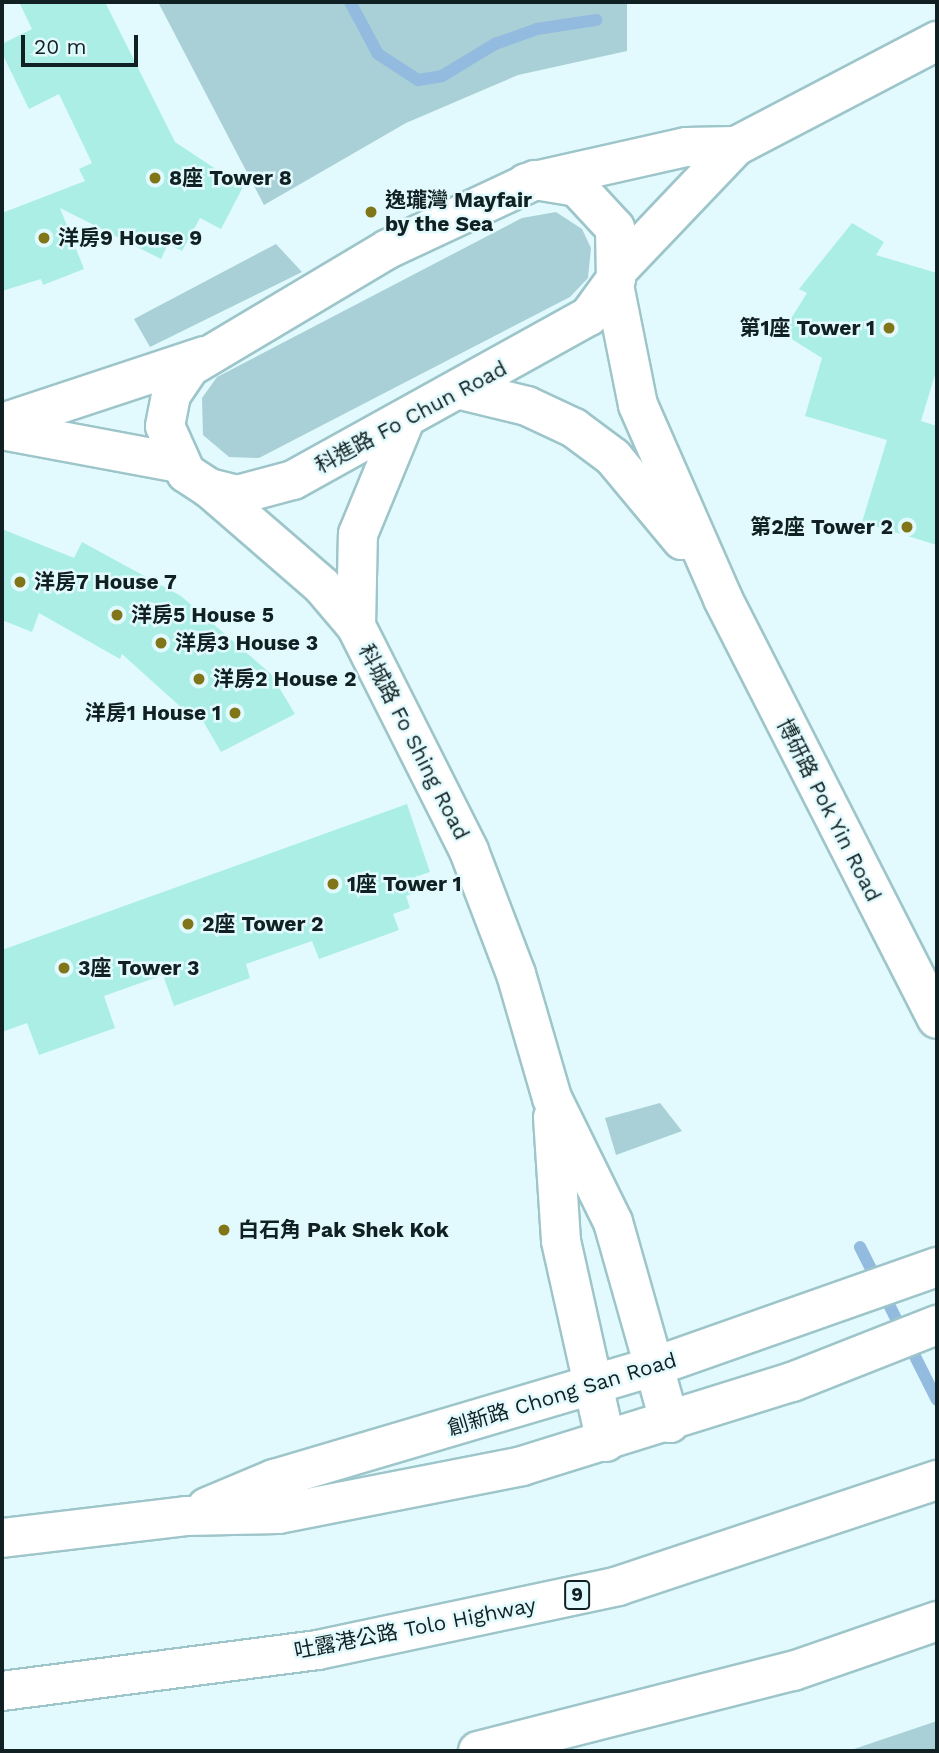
<!DOCTYPE html>
<meta charset="utf-8">
<style>
body{margin:0}
#map{position:relative;width:939px;height:1753px;overflow:hidden;background:#e2fafd;font-family:"Work Sans","Noto Sans TC",sans-serif}
div>[style]{position:absolute}
.green>*{inset:0;background:#a8d0d6}
.stream>*{height:12px;margin:-6px;padding:0 6px;transform-origin:6px;border-radius:6px;background:#93badf}
.building>*{inset:0;background:#aaeee5}
.roads{filter:drop-shadow(2px 0 #9dc5ca) drop-shadow(-2px 0 #9dc5ca) drop-shadow(0 2px #9dc5ca) drop-shadow(0 -2px #9dc5ca)}
.street>*{height:38px;margin:-19px;padding:0 19px;transform-origin:19px;border-radius:19px;background:#fff}
.secondary>*{height:38px;margin:-19px;padding:0 19px;transform-origin:19px;border-radius:19px;background:#fff}
.highway>*{height:38px;margin:-19px;padding:0 19px;transform-origin:19px;border-radius:19px;background:#fff}
.dots>*{width:19px;height:19px;translate:-50% -50%;box-sizing:border-box;border:4px solid #e2fafd;border-radius:50%}
span{translate:-50% -50%;white-space:nowrap;text-align:center;line-height:1.15;-webkit-text-stroke:5px #e2fafd;paint-order:stroke}
.shield-label span{padding:2px 5px;background:#e2fafd;border:2px solid;border-radius:5px;-webkit-text-stroke-width:0}
.shield-label{font-size:19px;color:#112022;font-weight:700}
.poi-label{font-size:21px;color:#112022;font-weight:700}
.left{translate:0 -50%;text-align:left}
.right{translate:-100% -50%;text-align:right}
.street-label{font-size:21px;color:#112022}
.frame{position:absolute;inset:0;border:4px solid #112022;pointer-events:none}
.scale{position:absolute;left:21px;top:35px;width:117px;height:32px;box-sizing:border-box;border:4px solid #112022;border-top:0;padding-left:9px;font-size:21px;line-height:24px;white-space:nowrap;color:#112022;-webkit-text-stroke:5px #e2fafd;paint-order:stroke}
</style>
<div id="map">
<div class="green">
<div style="clip-path:polygon(158px 2px,627px 2px,627px 51px,518px 75px,406px 123px,264px 205px)"></div>
<div style="clip-path:polygon(556px 212px,582px 229px,591px 248px,588px 278px,570px 297px,259px 458px,229px 457px,203px 435px,202px 398px,217px 377px,522px 218px)"></div>
<div style="clip-path:polygon(276px 244px,302px 272px,150px 347px,134px 319px)"></div>
<div style="clip-path:polygon(660px 1103px,682px 1131px,616px 1155px,605px 1118px)"></div>
<div style="clip-path:polygon(937px 1721px,937px 1751px,848px 1751px)"></div>
</div>
<div class="stream">
<div style="left:350px;top:2px;width:59px;rotate:61.7deg"></div>
<div style="left:378px;top:54px;width:48px;rotate:33deg"></div>
<div style="left:418px;top:80px;width:24px;rotate:-9deg"></div>
<div style="left:442px;top:76px;width:62px;rotate:-31.1deg"></div>
<div style="left:495px;top:44px;width:45px;rotate:-19.7deg"></div>
<div style="left:537px;top:29px;width:60px;rotate:-8.7deg"></div>
<div style="left:860px;top:1247px;width:171px;rotate:63.3deg"></div>
</div>
<div class="building">
<div style="clip-path:polygon(19px 2px,105px 2px,175px 142px,243px 187px,221px 229px,200px 218px,182px 251px,168px 244px,161px 259px,60px 208px,84px 269px,43px 285px,41px 279px,2px 291px,2px 213px,85px 181px,79px 169px,92px 163px,59px 94px,29px 109px,2px 53px,2px 44px,32px 29px)"></div>
<div style="clip-path:polygon(852px 223px,884px 242px,876px 255px,937px 273px,937px 368px,921px 421px,937px 426px,937px 545px,862px 522px,887px 440px,805px 416px,822px 358px,782px 333px,807px 293px,799px 289px)"></div>
<div style="clip-path:polygon(2px 529px,74px 558px,82px 542px,181px 596px,271px 674px,295px 714px,221px 752px,199px 714px,194px 719px,122px 654px,120px 659px,39px 613px,32px 632px,2px 620px)"></div>
<div style="clip-path:polygon(407px 804px,430px 872px,415px 877px,419px 891px,406px 896px,410px 908px,393px 914px,399px 930px,319px 959px,312px 941px,246px 964px,250px 978px,174px 1006px,163px 975px,104px 996px,115px 1028px,39px 1055px,27px 1023px,2px 1032px,2px 950px)"></div>
</div>
<div class="roads">
<div class="street">
<div style="left:526px;top:183px;width:164px;rotate:-12.7deg"></div>
<div style="left:686px;top:147px;width:50px;rotate:-1.1deg"></div>
<div style="left:618px;top:270px;width:171px;rotate:-46.4deg"></div>
<div style="left:736px;top:146px;width:227px;rotate:-27.6deg"></div>
<div style="left:2px;top:423px;width:213px;rotate:-18.3deg"></div>
<div style="left:2px;top:430px;width:179px;rotate:10.6deg"></div>
</div>
<div class="secondary">
<div style="left:535px;top:180px;width:43px;rotate:9.5deg"></div>
<div style="left:577px;top:187px;width:56px;rotate:47.2deg"></div>
<div style="left:615px;top:228px;width:51px;rotate:88.9deg"></div>
<div style="left:616px;top:279px;width:46px;rotate:126.1deg"></div>
<div style="left:589px;top:316px;width:338px;rotate:151deg"></div>
<div style="left:293px;top:480px;width:58px;rotate:165deg"></div>
<div style="left:237px;top:495px;width:29px;rotate:-166deg"></div>
<div style="left:209px;top:488px;width:27px;rotate:-147deg"></div>
<div style="left:186px;top:473px;width:51px;rotate:-114.1deg"></div>
<div style="left:165px;top:426px;width:32px;rotate:-79deg"></div>
<div style="left:171px;top:395px;width:34px;rotate:-56deg"></div>
<div style="left:190px;top:367px;width:230px;rotate:-30.8deg"></div>
<div style="left:388px;top:249px;width:162px;rotate:-25.1deg"></div>
<div style="left:614px;top:285px;width:122px;rotate:78.7deg"></div>
<div style="left:638px;top:405px;width:212px;rotate:66.3deg"></div>
<div style="left:723px;top:599px;width:471px;rotate:63deg"></div>
<div style="left:461px;top:390px;width:68px;rotate:13.6deg"></div>
<div style="left:527px;top:406px;width:52px;rotate:25.1deg"></div>
<div style="left:574px;top:428px;width:49px;rotate:36.6deg"></div>
<div style="left:613px;top:457px;width:108px;rotate:50.3deg"></div>
<div style="left:209px;top:488px;width:150px;rotate:40.9deg"></div>
<div style="left:322px;top:586px;width:52px;rotate:49.6deg"></div>
<div style="left:356px;top:626px;width:252px;rotate:63.3deg"></div>
<div style="left:469px;top:851px;width:132px;rotate:69.1deg"></div>
<div style="left:516px;top:974px;width:129px;rotate:73.8deg"></div>
<div style="left:552px;top:1098px;width:138px;rotate:63.8deg"></div>
<div style="left:613px;top:1222px;width:209px;rotate:74.2deg"></div>
<div style="left:356px;top:626px;width:92px;rotate:-88.8deg"></div>
<div style="left:358px;top:534px;width:123px;rotate:-67.6deg"></div>
<div style="left:553px;top:1117px;width:124px;rotate:86.3deg"></div>
<div style="left:561px;top:1241px;width:206px;rotate:77.4deg"></div>
<div style="left:207px;top:1507px;width:73px;rotate:-22.7deg"></div>
<div style="left:274px;top:1479px;width:395px;rotate:-16.5deg"></div>
<div style="left:653px;top:1367px;width:301px;rotate:-19.4deg"></div>
<div style="left:2px;top:1538px;width:185px;rotate:-6.8deg"></div>
<div style="left:186px;top:1516px;width:92px;rotate:-1.2deg"></div>
<div style="left:278px;top:1514px;width:249px;rotate:-11.1deg"></div>
<div style="left:522px;top:1466px;width:283px;rotate:-17.3deg"></div>
<div style="left:792px;top:1382px;width:156px;rotate:-21.5deg"></div>
</div>
<div class="highway">
<div style="left:2px;top:1691px;width:319px;rotate:-7.4deg"></div>
<div style="left:318px;top:1650px;width:307px;rotate:-12deg"></div>
<div style="left:618px;top:1586px;width:336px;rotate:-18.4deg"></div>
<div style="left:478px;top:1751px;width:325px;rotate:-14.3deg"></div>
<div style="left:793px;top:1671px;width:152px;rotate:-19.1deg"></div>
</div>
</div>
<div class="dots">
<div style="left:155px;top:178px;background:#807619"></div>
<div style="left:371px;top:212px;background:#807619"></div>
<div style="left:44px;top:238px;background:#807619"></div>
<div style="left:889px;top:328px;background:#807619"></div>
<div style="left:907px;top:527px;background:#807619"></div>
<div style="left:20px;top:582px;background:#807619"></div>
<div style="left:117px;top:615px;background:#807619"></div>
<div style="left:161px;top:643px;background:#807619"></div>
<div style="left:199px;top:679px;background:#807619"></div>
<div style="left:235px;top:713px;background:#807619"></div>
<div style="left:333px;top:884px;background:#807619"></div>
<div style="left:188px;top:924px;background:#807619"></div>
<div style="left:64px;top:968px;background:#807619"></div>
<div style="left:224px;top:1230px;background:#807619"></div>
</div>
<div class="shield-label">
<span style="left:577px;top:1595px">9</span>
</div>
<div class="poi-label">
<span class="left" style="left:169px;top:178px">8座 Tower 8</span>
<span class="left" style="left:385px;top:212px">逸瓏灣 Mayfair<br>by the Sea</span>
<span class="left" style="left:58px;top:238px">洋房9 House 9</span>
<span class="right" style="left:875px;top:328px">第1座 Tower 1</span>
<span class="right" style="left:893px;top:527px">第2座 Tower 2</span>
<span class="left" style="left:34px;top:582px">洋房7 House 7</span>
<span class="left" style="left:131px;top:615px">洋房5 House 5</span>
<span class="left" style="left:175px;top:643px">洋房3 House 3</span>
<span class="left" style="left:213px;top:679px">洋房2 House 2</span>
<span class="right" style="left:221px;top:713px">洋房1 House 1</span>
<span class="left" style="left:347px;top:884px">1座 Tower 1</span>
<span class="left" style="left:202px;top:924px">2座 Tower 2</span>
<span class="left" style="left:78px;top:968px">3座 Tower 3</span>
<span class="left" style="left:238px;top:1230px">白石角 Pak Shek Kok</span>
</div>
<div class="street-label">
<span style="left:411px;top:417px;rotate:-28deg">科進路 Fo Chun Road</span>
<span style="left:414px;top:742px;rotate:63deg">科城路 Fo Shing Road</span>
<span style="left:829px;top:810px;rotate:63deg">博研路 Pok Yin Road</span>
<span style="left:562px;top:1394px;rotate:-17deg">創新路 Chong San Road</span>
<span style="left:415px;top:1628px;rotate:-11deg">吐露港公路 Tolo Highway</span>
</div>
<div class="frame"></div>
<div class="scale">20 m</div>
</div>
